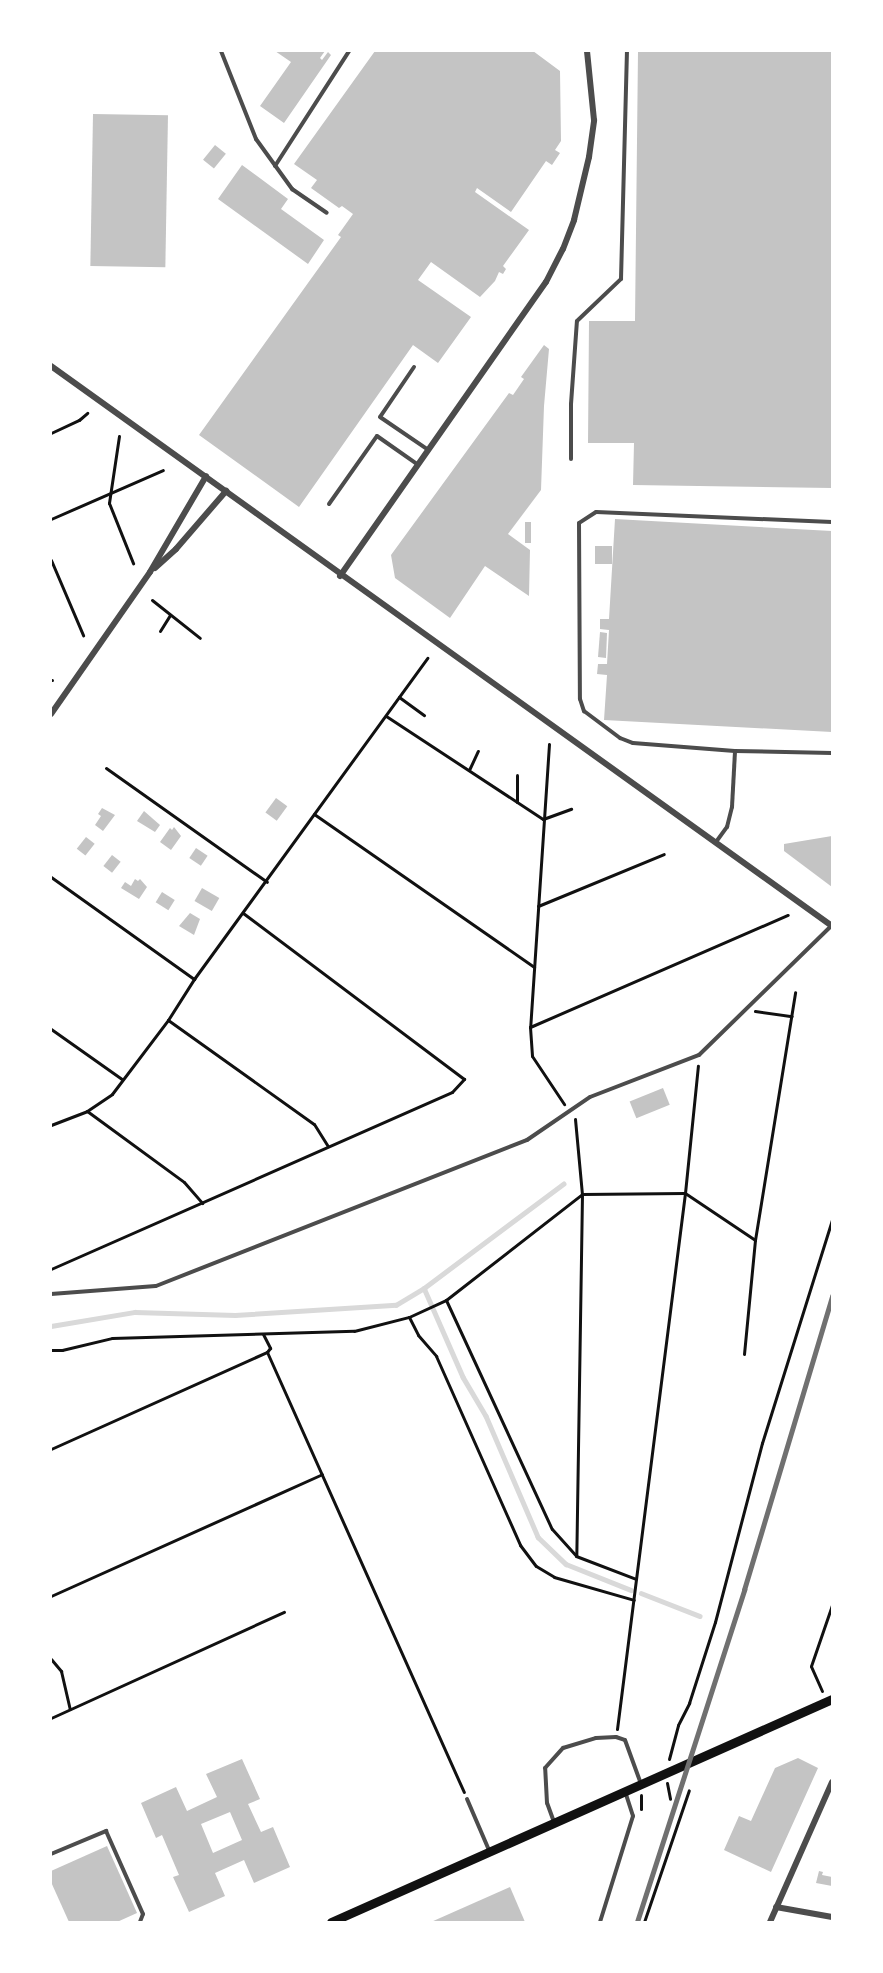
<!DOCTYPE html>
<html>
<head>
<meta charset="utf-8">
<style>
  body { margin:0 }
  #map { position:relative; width:883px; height:1973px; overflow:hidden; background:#fff; font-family:"Sofia Sans Condensed",sans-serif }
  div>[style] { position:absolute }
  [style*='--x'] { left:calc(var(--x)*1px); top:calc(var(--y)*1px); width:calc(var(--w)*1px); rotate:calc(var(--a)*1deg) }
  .stream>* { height:4.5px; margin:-2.25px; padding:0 2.25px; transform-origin:2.25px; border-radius:2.25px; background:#d9d9d9 }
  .building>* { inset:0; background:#c4c4c4; transform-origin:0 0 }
  .path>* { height:3px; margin:-1.5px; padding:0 1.5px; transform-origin:1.5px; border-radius:1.5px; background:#111 }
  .service>* { height:4px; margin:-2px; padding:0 2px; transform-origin:2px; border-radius:2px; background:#4c4c4c }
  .minor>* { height:6px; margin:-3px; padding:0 3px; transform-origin:3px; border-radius:3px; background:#4c4c4c }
  .secondary>* { height:9px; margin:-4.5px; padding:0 4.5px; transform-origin:4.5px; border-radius:4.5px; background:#111 }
  .rail>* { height:4.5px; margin:-2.25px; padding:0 2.25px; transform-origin:2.25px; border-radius:2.25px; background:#707070 }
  span { translate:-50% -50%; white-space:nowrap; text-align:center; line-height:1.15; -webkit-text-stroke:4.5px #fff; paint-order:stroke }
  .frame { position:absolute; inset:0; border:52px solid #fff; pointer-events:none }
</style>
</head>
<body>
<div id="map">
  <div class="stream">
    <div style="--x:424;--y:1288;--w:97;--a:66.3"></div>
    <div style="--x:463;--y:1377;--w:45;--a:59.5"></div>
    <div style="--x:486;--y:1416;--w:132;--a:66.7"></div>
    <div style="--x:538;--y:1537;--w:39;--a:44"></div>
    <div style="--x:566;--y:1564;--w:70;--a:21.8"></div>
    <div style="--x:51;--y:1326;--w:85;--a:-9.5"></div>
    <div style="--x:135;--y:1312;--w:100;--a:1.7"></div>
    <div style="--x:235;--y:1315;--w:161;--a:-3.6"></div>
    <div style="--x:396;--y:1305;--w:33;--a:-31"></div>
    <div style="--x:424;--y:1288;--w:174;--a:-36.8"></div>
    <div style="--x:641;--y:1593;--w:63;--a:21.3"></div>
  </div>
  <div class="building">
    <div style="clip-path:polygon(275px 51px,325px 51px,320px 58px,322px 60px,328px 52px,331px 55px,284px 123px,260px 106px,291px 62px)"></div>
    <div style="clip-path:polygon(375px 51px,533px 51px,560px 71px,561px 141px,555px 150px,560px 153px,552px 165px,546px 161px,511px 212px,477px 188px,475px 192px,529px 230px,503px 266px,506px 269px,503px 274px,499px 272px,495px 281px,480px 297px,431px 262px,418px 280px,471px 317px,438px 363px,413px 345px,299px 507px,199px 435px,341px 237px,338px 235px,353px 214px,342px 206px,339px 208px,311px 188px,317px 180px,294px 164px)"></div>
    <div style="clip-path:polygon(638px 51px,832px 51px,832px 488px,633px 485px,634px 443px,588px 443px,589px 321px,635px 321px)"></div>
    <div style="left:93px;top:114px;width:75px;height:152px;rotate:1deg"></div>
    <div style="left:215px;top:145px;width:14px;height:19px;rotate:39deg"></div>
    <div style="clip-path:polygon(242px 165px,288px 199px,281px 209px,324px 240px,308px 264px,218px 199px)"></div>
    <div style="clip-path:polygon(544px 345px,549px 349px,544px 406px,541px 490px,508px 534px,530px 550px,529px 596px,485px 566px,450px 618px,395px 578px,391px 555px,509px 393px,513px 395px,524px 379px,521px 377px)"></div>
    <div style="clip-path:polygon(615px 519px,832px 531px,832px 732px,604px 720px,607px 675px,597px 674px,598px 664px,607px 664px,609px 630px,600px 629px,600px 619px,609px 619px)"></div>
    <div style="left:525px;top:522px;width:6px;height:21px"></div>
    <div style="left:595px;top:546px;width:17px;height:18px"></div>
    <div style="clip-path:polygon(600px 632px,607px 633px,606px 658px,598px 657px)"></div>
    <div style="left:276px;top:798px;width:14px;height:18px;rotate:36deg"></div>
    <div style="clip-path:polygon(102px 808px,115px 815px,103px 831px,95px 825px,101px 816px,98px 814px)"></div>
    <div style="clip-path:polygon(144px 811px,160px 825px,155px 832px,137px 821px)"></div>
    <div style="clip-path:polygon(174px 827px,181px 836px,171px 850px,160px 842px,170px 828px,172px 830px)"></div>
    <div style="clip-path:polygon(832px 836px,832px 887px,784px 851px,784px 844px)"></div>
    <div style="left:86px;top:837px;width:11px;height:15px;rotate:38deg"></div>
    <div style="left:196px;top:848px;width:14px;height:12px;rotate:34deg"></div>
    <div style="left:112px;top:855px;width:11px;height:14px;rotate:38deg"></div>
    <div style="clip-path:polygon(135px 879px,138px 881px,140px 879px,147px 887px,139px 899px,121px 888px,125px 882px,131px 886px)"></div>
    <div style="left:202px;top:888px;width:20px;height:15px;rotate:30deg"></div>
    <div style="left:162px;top:892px;width:15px;height:12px;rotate:32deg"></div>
    <div style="clip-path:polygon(190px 913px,200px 919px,194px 935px,179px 926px)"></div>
    <div style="left:663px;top:1088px;width:18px;height:36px;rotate:68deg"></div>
    <div style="clip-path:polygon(798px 1758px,818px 1768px,771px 1872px,724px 1850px,739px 1816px,751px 1821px,775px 1768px)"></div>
    <div style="clip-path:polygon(evenodd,242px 1759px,260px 1799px,248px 1804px,261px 1832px,273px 1827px,290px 1867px,254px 1883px,244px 1860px,215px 1873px,225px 1896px,189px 1912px,173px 1877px,179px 1875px,162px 1835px,156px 1838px,141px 1803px,176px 1787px,187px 1811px,217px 1797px,206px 1774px,242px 1759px,230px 1812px,242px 1840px,213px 1853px,201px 1824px,230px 1812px)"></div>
    <div style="clip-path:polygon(107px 1846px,137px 1913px,117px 1922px,69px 1922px,51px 1882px,51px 1871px)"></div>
    <div style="clip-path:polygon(819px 1871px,823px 1872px,822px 1875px,832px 1877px,832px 1886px,816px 1883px)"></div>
    <div style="clip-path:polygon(510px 1887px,525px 1922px,431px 1922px)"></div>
  </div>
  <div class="path">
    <div style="--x:51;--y:433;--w:31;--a:-25"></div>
    <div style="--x:79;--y:420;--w:11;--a:-41"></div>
    <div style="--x:119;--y:436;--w:68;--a:98.5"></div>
    <div style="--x:109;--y:503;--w:65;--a:68.2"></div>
    <div style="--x:51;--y:519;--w:122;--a:-23.6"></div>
    <div style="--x:51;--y:560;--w:82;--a:66.9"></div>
    <div style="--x:152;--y:600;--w:61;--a:38.4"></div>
    <div style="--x:160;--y:631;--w:19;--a:-58"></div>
    <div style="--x:51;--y:680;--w:1;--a:0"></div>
    <div style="--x:399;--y:697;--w:31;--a:36"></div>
    <div style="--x:386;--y:716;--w:188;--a:33.3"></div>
    <div style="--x:543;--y:819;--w:30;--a:-20"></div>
    <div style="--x:549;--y:744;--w:284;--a:93.8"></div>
    <div style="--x:530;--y:1027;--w:29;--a:86"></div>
    <div style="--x:532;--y:1056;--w:58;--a:56.3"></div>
    <div style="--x:106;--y:768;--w:197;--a:35.3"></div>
    <div style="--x:469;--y:770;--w:21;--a:-65"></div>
    <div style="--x:517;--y:802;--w:27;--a:-90"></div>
    <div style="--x:314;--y:814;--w:268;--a:34.8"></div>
    <div style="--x:51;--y:877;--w:176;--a:35.5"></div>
    <div style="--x:538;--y:906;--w:136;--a:-22.4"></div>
    <div style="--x:755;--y:1011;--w:37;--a:8"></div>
    <div style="--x:168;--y:1020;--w:179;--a:35.5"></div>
    <div style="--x:314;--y:1124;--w:26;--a:58"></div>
    <div style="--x:530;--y:1027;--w:281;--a:-23.5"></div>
    <div style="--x:51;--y:1029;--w:87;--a:35.2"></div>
    <div style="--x:87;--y:1111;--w:120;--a:36.2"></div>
    <div style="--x:184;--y:1182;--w:28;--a:49"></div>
    <div style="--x:575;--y:1119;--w:75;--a:84.7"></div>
    <div style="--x:582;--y:1194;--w:362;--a:90.9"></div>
    <div style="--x:51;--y:1125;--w:39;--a:-21"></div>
    <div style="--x:87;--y:1111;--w:30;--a:-34"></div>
    <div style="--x:112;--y:1094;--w:93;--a:-52.9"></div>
    <div style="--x:168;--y:1020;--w:49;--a:-57.6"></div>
    <div style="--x:194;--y:979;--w:397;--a:-54"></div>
    <div style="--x:51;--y:1269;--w:438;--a:-23.8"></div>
    <div style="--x:452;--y:1092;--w:18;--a:-47"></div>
    <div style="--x:464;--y:1079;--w:276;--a:-143.1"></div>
    <div style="--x:446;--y:1300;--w:252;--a:65.2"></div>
    <div style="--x:552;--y:1529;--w:36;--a:48"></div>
    <div style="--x:576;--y:1556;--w:64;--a:21"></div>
    <div style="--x:409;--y:1317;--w:20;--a:63"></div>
    <div style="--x:418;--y:1335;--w:28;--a:49"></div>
    <div style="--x:436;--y:1356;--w:207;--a:66"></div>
    <div style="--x:520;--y:1545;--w:26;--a:53"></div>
    <div style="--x:536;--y:1566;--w:21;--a:31"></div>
    <div style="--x:554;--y:1577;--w:83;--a:16"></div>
    <div style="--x:263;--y:1334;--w:16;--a:63"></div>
    <div style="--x:270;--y:1348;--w:5;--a:127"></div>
    <div style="--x:267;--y:1352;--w:482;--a:65.9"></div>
    <div style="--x:51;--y:1350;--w:11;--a:0"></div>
    <div style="--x:62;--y:1350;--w:51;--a:-13.5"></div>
    <div style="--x:112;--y:1338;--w:242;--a:-1.7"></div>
    <div style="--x:354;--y:1331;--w:57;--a:-14.3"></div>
    <div style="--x:409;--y:1317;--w:41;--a:-24.7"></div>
    <div style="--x:446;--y:1300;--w:172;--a:-37.9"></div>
    <div style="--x:582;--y:1194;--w:103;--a:-0.6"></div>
    <div style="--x:685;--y:1193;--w:84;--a:33.9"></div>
    <div style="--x:744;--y:1354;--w:115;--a:-84.5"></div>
    <div style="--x:755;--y:1240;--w:251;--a:-80.8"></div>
    <div style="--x:51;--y:1449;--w:237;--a:-24.2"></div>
    <div style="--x:51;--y:1596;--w:297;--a:-24.2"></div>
    <div style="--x:51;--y:1659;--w:16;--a:50"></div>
    <div style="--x:61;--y:1671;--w:39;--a:77"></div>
    <div style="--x:822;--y:1691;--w:27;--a:-114"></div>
    <div style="--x:811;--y:1666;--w:65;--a:-71"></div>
    <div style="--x:51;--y:1718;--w:256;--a:-24.5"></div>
    <div style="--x:617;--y:1729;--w:540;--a:-82.77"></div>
    <div style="--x:685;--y:1193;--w:128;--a:-84.2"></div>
    <div style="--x:669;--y:1759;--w:35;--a:-75"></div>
    <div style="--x:678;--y:1725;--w:25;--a:-63"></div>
    <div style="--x:689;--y:1703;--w:85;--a:-72.2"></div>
    <div style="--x:715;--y:1622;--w:185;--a:-75.3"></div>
    <div style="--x:762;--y:1443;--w:234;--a:-72.6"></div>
    <div style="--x:667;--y:1783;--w:16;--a:79"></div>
    <div style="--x:641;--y:1809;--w:14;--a:-90"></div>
    <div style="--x:644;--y:1922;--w:139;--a:-71.2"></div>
  </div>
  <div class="service">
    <div style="--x:221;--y:51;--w:95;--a:68.3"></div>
    <div style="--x:256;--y:139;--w:62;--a:54.2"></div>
    <div style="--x:292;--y:189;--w:42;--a:34.4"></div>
    <div style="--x:275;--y:166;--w:137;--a:-57.2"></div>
    <div style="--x:414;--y:367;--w:60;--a:124.2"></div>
    <div style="--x:380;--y:417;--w:57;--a:34.2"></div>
    <div style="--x:571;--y:459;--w:55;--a:-90"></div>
    <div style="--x:571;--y:404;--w:83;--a:-85.9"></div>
    <div style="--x:577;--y:321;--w:61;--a:-43.7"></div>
    <div style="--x:621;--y:279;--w:228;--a:-88.5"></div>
    <div style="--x:329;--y:504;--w:83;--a:-54.8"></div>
    <div style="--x:377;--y:436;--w:49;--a:35"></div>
    <div style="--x:832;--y:522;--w:236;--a:-177.6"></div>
    <div style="--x:596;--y:512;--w:20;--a:147"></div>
    <div style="--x:579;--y:523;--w:176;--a:89.7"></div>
    <div style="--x:580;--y:699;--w:13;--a:72"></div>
    <div style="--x:584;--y:711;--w:45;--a:36.9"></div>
    <div style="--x:620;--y:738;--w:14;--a:21"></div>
    <div style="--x:633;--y:743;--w:102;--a:4.5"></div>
    <div style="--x:735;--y:751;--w:97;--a:1.2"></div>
    <div style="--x:716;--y:842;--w:19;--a:-54"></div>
    <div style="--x:727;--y:827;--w:21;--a:-76"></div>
    <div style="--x:732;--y:807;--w:56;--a:-86.9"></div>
    <div style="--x:51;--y:1294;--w:105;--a:-4.4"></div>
    <div style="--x:156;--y:1286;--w:399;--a:-21.5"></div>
    <div style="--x:527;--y:1140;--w:76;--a:-34.3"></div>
    <div style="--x:590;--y:1097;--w:117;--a:-21.1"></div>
    <div style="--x:699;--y:1055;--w:185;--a:-44.3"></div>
    <div style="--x:467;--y:1799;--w:56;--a:66.7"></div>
    <div style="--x:554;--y:1822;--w:20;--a:-110"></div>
    <div style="--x:547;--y:1803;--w:35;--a:-93"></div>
    <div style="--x:545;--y:1768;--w:27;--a:-48"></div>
    <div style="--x:563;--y:1748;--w:34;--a:-17"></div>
    <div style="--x:596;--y:1738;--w:20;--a:-3"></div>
    <div style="--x:616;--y:1737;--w:9;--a:18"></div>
    <div style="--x:625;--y:1740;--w:47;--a:70"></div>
    <div style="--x:51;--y:1854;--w:60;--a:-22.7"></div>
    <div style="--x:106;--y:1831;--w:91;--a:66"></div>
    <div style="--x:143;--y:1914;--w:9;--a:111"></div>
    <div style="--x:600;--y:1922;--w:111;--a:-72.7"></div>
    <div style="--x:633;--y:1816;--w:25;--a:-108"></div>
  </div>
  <div class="minor">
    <div style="--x:51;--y:366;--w:961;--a:35.64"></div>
    <div style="--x:155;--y:568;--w:28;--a:-42"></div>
    <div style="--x:176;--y:549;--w:77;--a:-49.2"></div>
    <div style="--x:340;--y:576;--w:359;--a:-55"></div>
    <div style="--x:546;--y:282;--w:37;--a:-63"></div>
    <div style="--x:563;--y:249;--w:31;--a:-69"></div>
    <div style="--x:574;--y:220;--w:65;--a:-76.6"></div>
    <div style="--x:589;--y:157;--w:37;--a:-82"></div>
    <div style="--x:594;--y:120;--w:69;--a:-95.8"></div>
    <div style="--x:51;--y:714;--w:173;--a:-55.1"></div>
    <div style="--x:150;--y:572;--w:111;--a:-59.7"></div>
    <div style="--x:776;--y:1907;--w:57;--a:10.1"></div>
    <div style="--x:770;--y:1922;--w:153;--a:-66.1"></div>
  </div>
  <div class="secondary">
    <div style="--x:331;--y:1922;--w:548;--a:-23.99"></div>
  </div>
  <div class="rail">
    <div style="--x:637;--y:1922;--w:349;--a:-72.1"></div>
    <div style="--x:744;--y:1590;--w:307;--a:-73.3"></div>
  </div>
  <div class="frame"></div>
</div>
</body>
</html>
